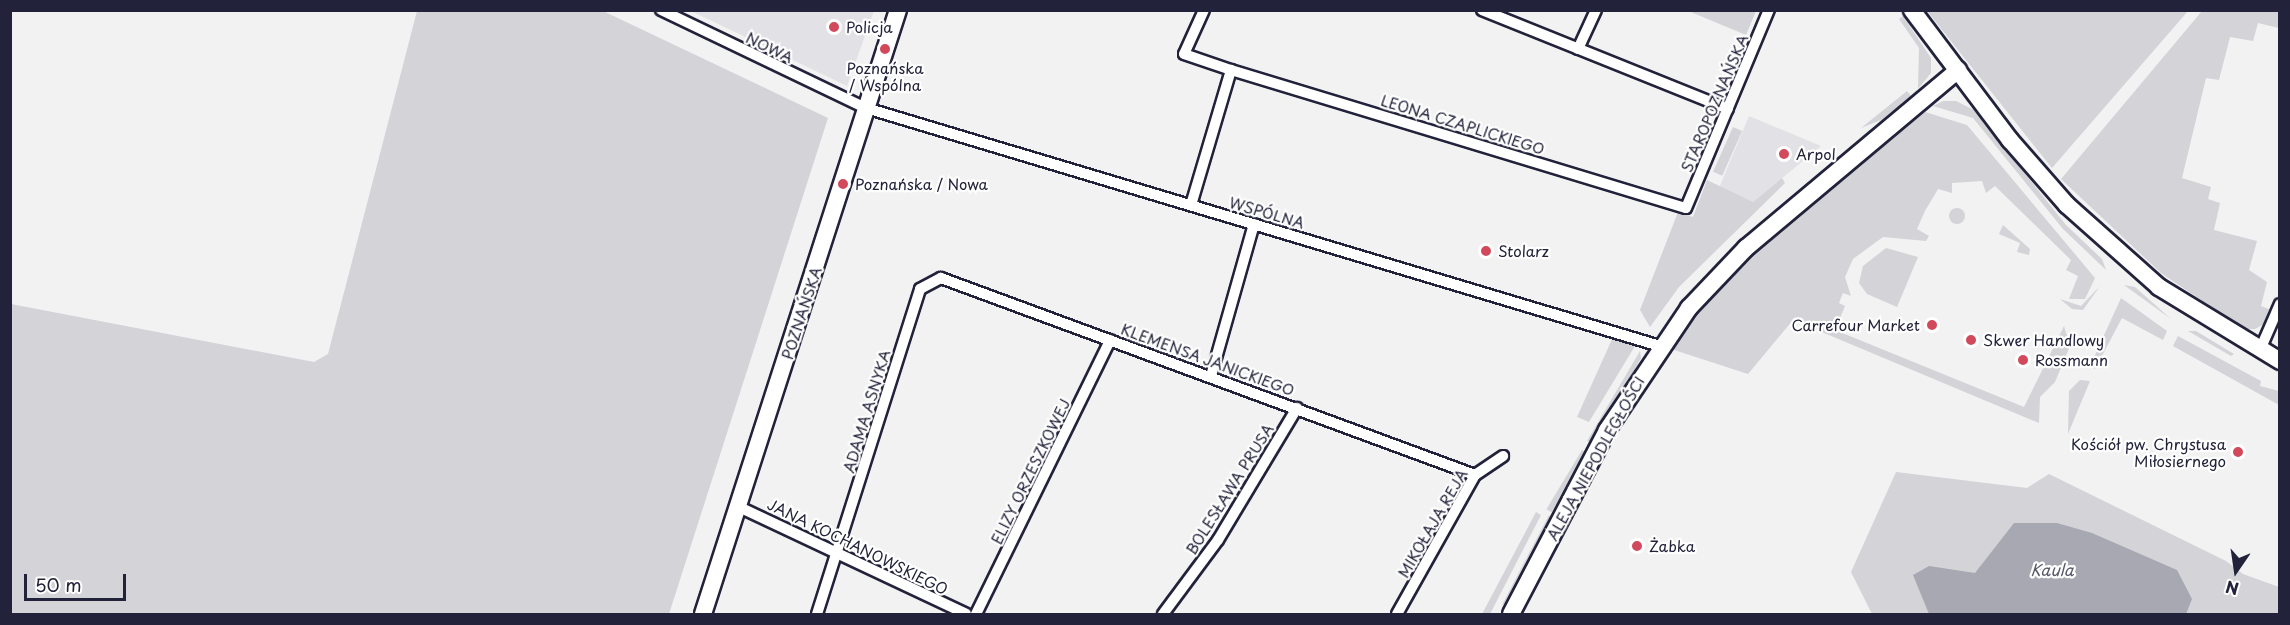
<!DOCTYPE html>
<html>
<head>
<meta charset="utf-8">
<style>
  body { margin:0 }
  #map { position:relative; width:2290px; height:625px; overflow:hidden; background:#f2f2f3; font-family:"Playpen Sans",sans-serif }
  div>[style] { position:absolute }
  [style*='--x'] { left:calc(var(--x)*1px); top:calc(var(--y)*1px); width:calc(var(--w)*1px); rotate:calc(var(--a)*1deg) }
  .built>* { inset:0; background:#e2e2e6 }
  .green>* { inset:0; background:#d3d3d8; transform-origin:0 0 }
  .round { border-radius:50% }
  .water>* { inset:0; background:#a8a8b2 }
  .roads { filter:drop-shadow(2px 0 #22223b) drop-shadow(-2px 0 #22223b) drop-shadow(0 2px #22223b) drop-shadow(0 -2px #22223b) }
  .street>* { height:10px; margin:-5px; padding:0 5px; transform-origin:5px; border-radius:5px; background:#fff }
  .secondary>* { height:16px; margin:-8px; padding:0 8px; transform-origin:8px; border-radius:8px; background:#fff }
  .dots>* { width:16px; height:16px; translate:-50% -50%; box-sizing:border-box; border:3px solid #fff; border-radius:50% }
  span { translate:-50% -50%; white-space:nowrap; text-align:center; line-height:1.15; -webkit-text-stroke:4.5px #fff; paint-order:stroke }
  .poi-label { font-size:15px; color:#22223b }
  .left { translate:0 -50%; text-align:left }
  .right { translate:-100% -50%; text-align:right }
  .street-label { font-size:15px; color:#22223b }
  .water-label { font-size:16px; color:#58586b; font-style:italic }
  .frame { position:absolute; inset:0; border:12px solid #22223b; pointer-events:none }
  .north { position:absolute; left:2206px; top:541px; width:60px; height:60px; -webkit-text-stroke:4px #fff; paint-order:stroke; rotate:193deg; font-size:16px; font-weight:700; line-height:24px; text-align:center; color:#22223b }
  .north::after { content:''; display:block; margin:auto; width:21px; height:27px; background:#22223b; clip-path:polygon(50% 0,100% 100%,50% 72%,0 100%) }
  .scale { position:absolute; left:24px; top:574px; width:102px; height:27px; box-sizing:border-box; border:3px solid #22223b; border-top:0; padding-left:8px; font-size:18px; line-height:21px; white-space:nowrap; color:#22223b; -webkit-text-stroke:4px #fff; paint-order:stroke }
</style>
</head>
<body>
<div id="map">
  <div class="built">
    <div style="clip-path:polygon(691px 11px,874px 11px,847px 86px)"></div>
    <div style="clip-path:polygon(1749px 116px,1821px 146px,1753px 202px,1719px 188px)"></div>
  </div>
  <div class="green">
    <div style="clip-path:polygon(1686px 10px,1756px 10px,1756px 11px,1746px 35px)"></div>
    <div style="clip-path:polygon(417px 11px,603px 11px,828px 118px,669px 614px,11px 614px,11px 304px,314px 362px,328px 354px)"></div>
    <div style="clip-path:polygon(1927px 11px,2188px 11px,2052px 168px)"></div>
    <div style="clip-path:polygon(2202px 11px,2279px 11px,2279px 28px,2258px 23px,2253px 41px,2230px 37px,2219px 80px,2206px 78px,2182px 178px,2211px 187px,2208px 199px,2220px 203px,2214px 230px,2257px 241px,2249px 270px,2267px 282px,2261px 306px,2271px 310px,2266px 323px,2255px 329px,2244px 329px,2161px 273px,2061px 179px)"></div>
    <div style="clip-path:polygon(1903px 16px,1931px 58px,1931px 73px,1918px 89px,1919px 48px,1899px 19px)"></div>
    <div style="clip-path:polygon(1907px 91px,1911px 96px,1881px 120px,1861px 128px)"></div>
    <div style="clip-path:polygon(1943px 101px,1956px 101px,1974px 110px,2066px 225px,2102px 259px,2106px 270px,2063px 229px,1973px 118px,1933px 106px)"></div>
    <div style="clip-path:polygon(1925px 112px,1967px 125px,2095px 278px,2085px 299px,2069px 299px,2078px 276px,2066px 270px,2071px 260px,1995px 186px,1986px 193px,1982px 181px,1952px 183px,1952px 193px,1938px 189px,1925px 211px,1917px 229px,1929px 236px,1926px 241px,1883px 237px,1853px 259px,1845px 277px,1851px 296px,1843px 293px,1839px 303px,1845px 306px,1835px 330px,2024px 407px,2064px 326px,2070px 346px,2055px 382px,2040px 397px,2039px 423px,1793px 320px,1748px 374px,1668px 348px,1711px 290px)"></div>
    <div style="left:1733px;top:127px;width:10px;height:49px;rotate:24deg"></div>
    <div style="clip-path:polygon(1782px 178px,1785px 183px,1679px 287px,1650px 327px,1640px 310px,1678px 212px,1693px 217px,1707px 180px,1753px 202px)"></div>
    <div class="round" style="left:1949px;top:208px;width:16px;height:16px"></div>
    <div style="clip-path:polygon(2003px 225px,2030px 249px,2029px 255px,2017px 252px,2020px 243px,1999px 234px)"></div>
    <div style="clip-path:polygon(1886px 248px,1918px 257px,1897px 307px,1867px 294px,1859px 283px,1863px 266px)"></div>
    <div style="clip-path:polygon(2124px 285px,2135px 287px,2171px 319px)"></div>
    <div style="clip-path:polygon(2100px 286px,2083px 310px,2072px 309px,2060px 299px,2081px 306px)"></div>
    <div style="clip-path:polygon(2121px 298px,2167px 331px,2163px 340px,2122px 318px,2095px 369px,2090px 366px)"></div>
    <div style="clip-path:polygon(2188px 331px,2196px 331px,2234px 354px,2231px 356px)"></div>
    <div style="clip-path:polygon(2178px 336px,2261px 381px,2260px 386px,2279px 391px,2279px 405px,2173px 346px)"></div>
    <div style="clip-path:polygon(1613px 337px,1635px 346px,1589px 422px,1577px 417px)"></div>
    <div style="clip-path:polygon(1640px 351px,1641px 358px,1593px 444px,1587px 441px)"></div>
    <div style="clip-path:polygon(2080px 380px,2090px 381px,2068px 434px,2069px 391px)"></div>
    <div style="left:1582px;top:450px;width:6px;height:69px;rotate:31deg"></div>
    <div style="clip-path:polygon(1896px 472px,2027px 488px,2049px 474px,2226px 561px,2243px 574px,2279px 587px,2279px 614px,1872px 614px,1851px 572px)"></div>
    <div style="clip-path:polygon(1536px 512px,1541px 515px,1490px 614px,1482px 614px)"></div>
    <div style="clip-path:polygon(1549px 515px,1552px 519px,1510px 602px,1502px 605px)"></div>
  </div>
  <div class="water">
    <div style="clip-path:polygon(2014px 523px,2057px 523px,2092px 533px,2177px 570px,2192px 599px,2186px 614px,1929px 614px,1913px 575px,1929px 566px,1975px 573px)"></div>
  </div>
  <div class="roads">
    <div class="street">
      <div style="--x:661;--y:10;--w:227;--a:25.6"></div>
      <div style="--x:866;--y:108;--w:829;--a:16.69"></div>
      <div style="--x:1204;--y:10;--w:48;--a:114.4"></div>
      <div style="--x:1184;--y:54;--w:50;--a:18.8"></div>
      <div style="--x:1482;--y:10;--w:265;--a:21.9"></div>
      <div style="--x:1578;--y:49;--w:43;--a:-65.2"></div>
      <div style="--x:1191;--y:205;--w:141;--a:-73.5"></div>
      <div style="--x:1231;--y:70;--w:475;--a:16.9"></div>
      <div style="--x:1686;--y:208;--w:215;--a:-67.3"></div>
      <div style="--x:2260;--y:350;--w:50;--a:-66.5"></div>
      <div style="--x:1211;--y:376;--w:158;--a:-74.2"></div>
      <div style="--x:737;--y:506;--w:253;--a:25.2"></div>
      <div style="--x:817;--y:614;--w:341;--a:-72.4"></div>
      <div style="--x:920;--y:289;--w:24;--a:-28"></div>
      <div style="--x:941;--y:278;--w:569;--a:20.25"></div>
      <div style="--x:976;--y:614;--w:305;--a:-63.9"></div>
      <div style="--x:1163;--y:614;--w:92;--a:-53.4"></div>
      <div style="--x:1218;--y:540;--w:154;--a:-59.1"></div>
      <div style="--x:1397;--y:614;--w:159;--a:-60.7"></div>
      <div style="--x:1475;--y:475;--w:34;--a:-34"></div>
    </div>
    <div class="secondary">
      <div style="--x:1912;--y:10;--w:163;--a:53"></div>
      <div style="--x:2010;--y:140;--w:86;--a:48.8"></div>
      <div style="--x:2067;--y:205;--w:123;--a:41.7"></div>
      <div style="--x:2159;--y:287;--w:142;--a:31.4"></div>
      <div style="--x:703;--y:614;--w:635;--a:-72.11"></div>
      <div style="--x:1511;--y:614;--w:208;--a:-62.4"></div>
      <div style="--x:1607;--y:430;--w:147;--a:-56.1"></div>
      <div style="--x:1689;--y:308;--w:83;--a:-46.5"></div>
      <div style="--x:1746;--y:248;--w:277;--a:-40"></div>
    </div>
  </div>
  <div class="dots">
    <div style="left:834px;top:27px;background:#d1495b"></div>
    <div style="left:885px;top:49px;background:#d1495b"></div>
    <div style="left:1784px;top:154px;background:#d1495b"></div>
    <div style="left:843px;top:184px;background:#d1495b"></div>
    <div style="left:1486px;top:251px;background:#d1495b"></div>
    <div style="left:1932px;top:325px;background:#d1495b"></div>
    <div style="left:1971px;top:340px;background:#d1495b"></div>
    <div style="left:2023px;top:360px;background:#d1495b"></div>
    <div style="left:2238px;top:452px;background:#d1495b"></div>
    <div style="left:1637px;top:546px;background:#d1495b"></div>
  </div>
  <div class="poi-label">
    <span class="left" style="left:846px;top:27px">Policja</span>
    <span style="left:885px;top:76px">Poznańska<br>/ Wspólna</span>
    <span class="left" style="left:1796px;top:154px">Arpol</span>
    <span class="left" style="left:855px;top:184px">Poznańska / Nowa</span>
    <span class="left" style="left:1498px;top:251px">Stolarz</span>
    <span class="right" style="left:1920px;top:325px">Carrefour Market</span>
    <span class="left" style="left:1983px;top:340px">Skwer Handlowy</span>
    <span class="left" style="left:2035px;top:360px">Rossmann</span>
    <span class="right" style="left:2226px;top:452px">Kościół pw. Chrystusa<br>Miłosiernego</span>
    <span class="left" style="left:1649px;top:546px">Żabka</span>
  </div>
  <div class="street-label">
    <span style="left:770px;top:47px;rotate:26deg">NOWA</span>
    <span style="left:1714px;top:103px;rotate:-67deg">STAROPOZNAŃSKA</span>
    <span style="left:1463px;top:124px;rotate:17deg">LEONA CZAPLICKIEGO</span>
    <span style="left:1267px;top:212px;rotate:16deg">WSPÓLNA</span>
    <span style="left:801px;top:313px;rotate:-72deg">POZNAŃSKA</span>
    <span style="left:1208px;top:359px;rotate:20deg">KLEMENSA JANICKIEGO</span>
    <span style="left:866px;top:411px;rotate:-73deg">ADAMA ASNYKA</span>
    <span style="left:1595px;top:458px;rotate:-61deg">ALEJA NIEPODLEGŁOŚCI</span>
    <span style="left:1030px;top:471px;rotate:-64deg">ELIZY ORZESZKOWEJ</span>
    <span style="left:1229px;top:489px;rotate:-58deg">BOLESŁAWA PRUSA</span>
    <span style="left:1432px;top:523px;rotate:-60deg">MIKOŁAJA REJA</span>
    <span style="left:858px;top:546px;rotate:26deg">JANA KOCHANOWSKIEGO</span>
  </div>
  <div class="water-label">
    <span style="left:2052px;top:569px">Kaula</span>
  </div>
  <div class="frame"></div>
  <div class="north">N</div>
  <div class="scale">50 m</div>
</div>
</body>
</html>
